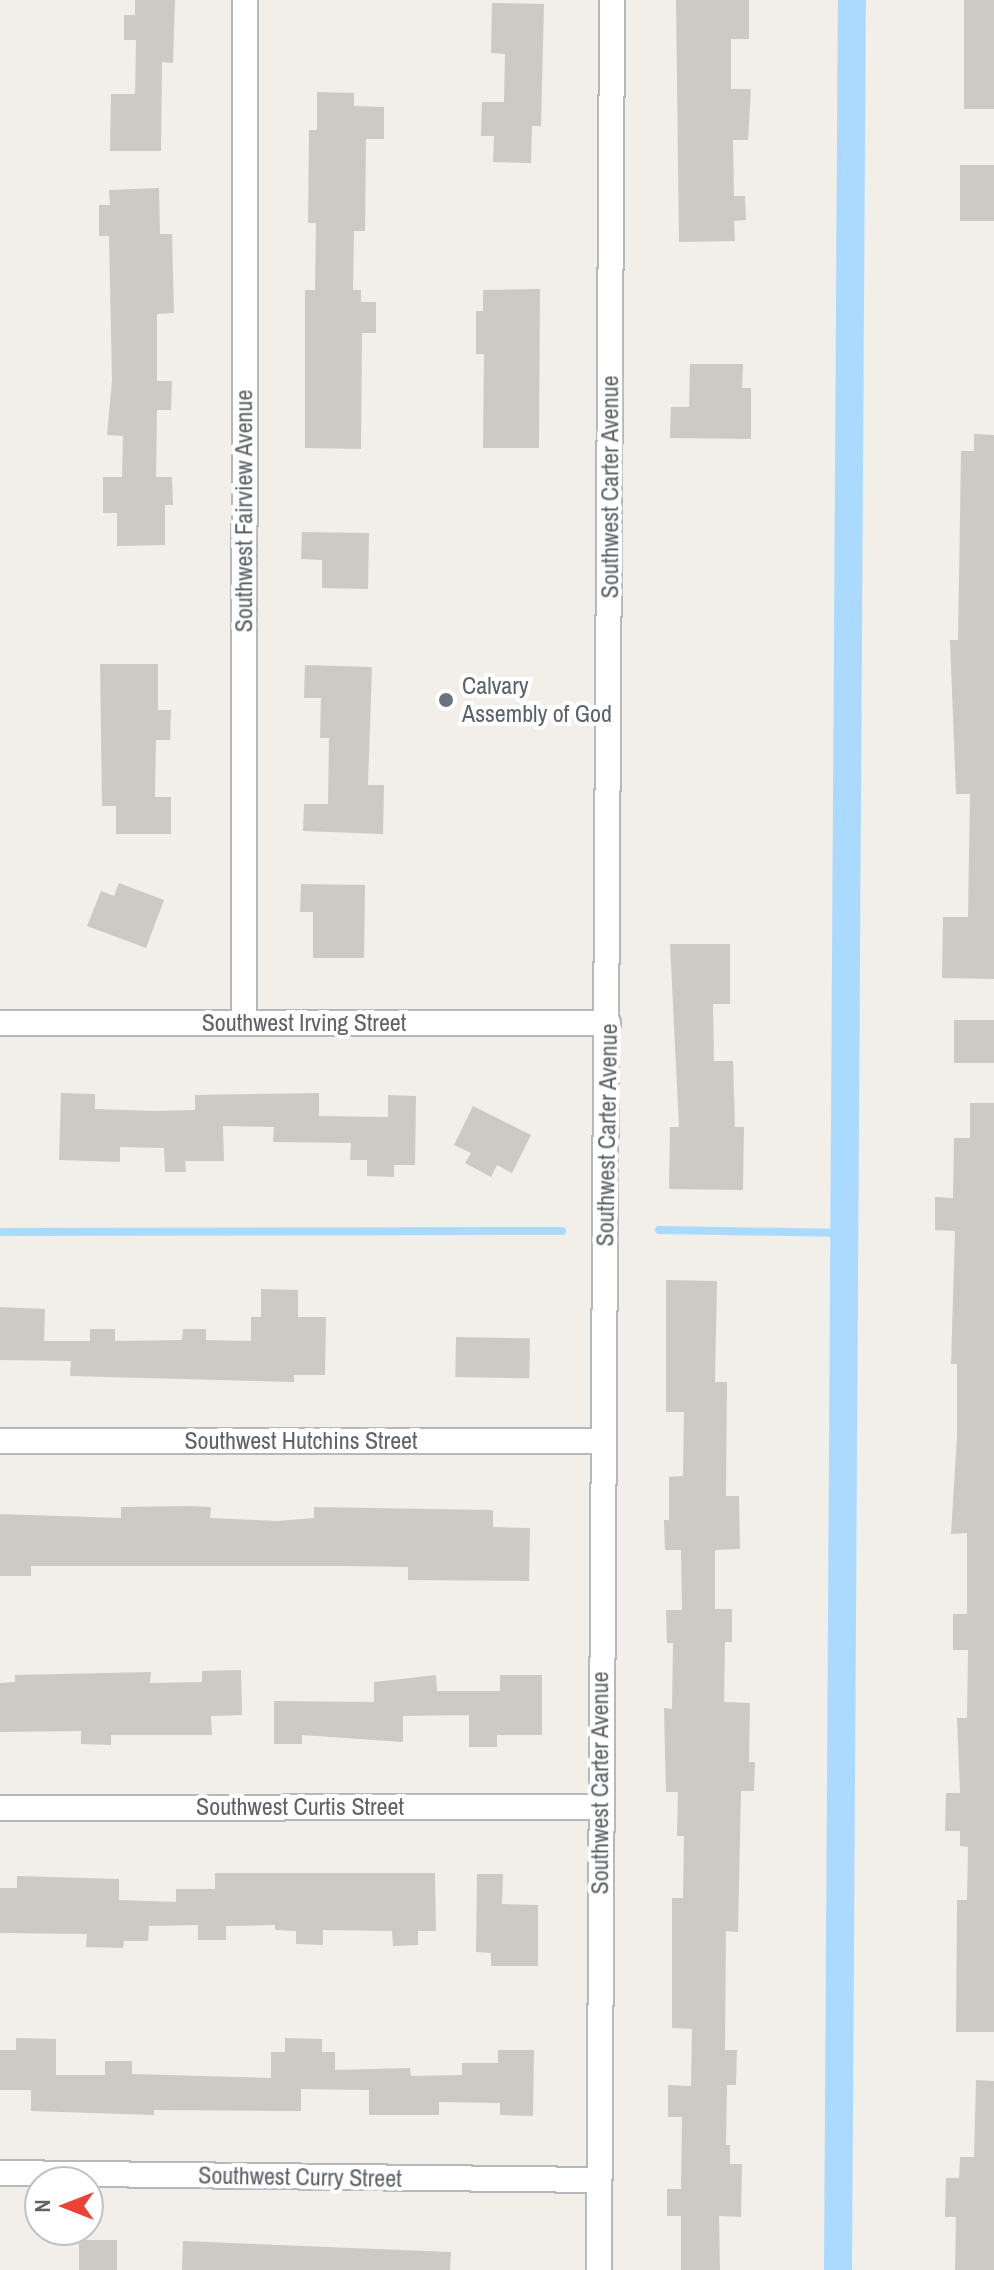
<!DOCTYPE html>
<html>
<head>
<meta charset="utf-8">
<style>
  body { margin:0 }
  #map { position:relative; width:994px; height:2270px; overflow:hidden; background:#f1efe8; font-family:"Archivo Narrow",sans-serif }
  div>[style] { position:absolute }
  [style*='--x'] { left:calc(var(--x)*1px); top:calc(var(--y)*1px); width:calc(var(--w)*1px); rotate:calc(var(--a)*1deg) }
  .stream>* { height:8px; margin:-4px; padding:0 4px; transform-origin:4px; border-radius:4px; background:#aadaff }
  .canal>* { height:28px; margin:-14px; padding:0 14px; transform-origin:14px; border-radius:14px; background:#aadaff }
  .building>* { inset:0; background:#cccac5; transform-origin:0 0 }
  .roads { filter:drop-shadow(2px 0 #b5b8bc) drop-shadow(-2px 0 #b5b8bc) drop-shadow(0 2px #b5b8bc) drop-shadow(0 -2px #b5b8bc) }
  .minor>* { height:24px; margin:-12px; padding:0 12px; transform-origin:12px; border-radius:12px; background:#fff }
  .dots>* { width:22px; height:22px; translate:-50% -50%; box-sizing:border-box; border:4px solid #fff; border-radius:50% }
  span { translate:-50% -50%; white-space:nowrap; text-align:center; line-height:1.15; -webkit-text-stroke:8px #fff; paint-order:stroke }
  .street-label { font-size:24px; color:#5f6368 }
  .worship-label { font-size:24px; color:#5b616d }
  .left { translate:0 -50%; text-align:left }
  .north { position:absolute; left:24px; top:2166px; width:80px; height:80px; box-sizing:border-box; background:#fff; border:2px solid #bfc1c3; border-radius:50%; rotate:270deg; font-size:22px; font-weight:700; line-height:32px; text-align:center; color:#5f6368 }
  .north::after { content:''; display:block; margin:auto; width:28px; height:36px; background:#ea4335; clip-path:polygon(50% 0,100% 100%,50% 72%,0 100%) }
</style>
</head>
<body>
<div id="map">
  <div class="stream">
    <div style="--x:659;--y:1230;--w:185;--a:0.9"></div>
    <div style="--x:0;--y:1232;--w:562;--a:-0.1"></div>
  </div>
  <div class="canal">
    <div style="--x:838;--y:2270;--w:2270;--a:-89.65"></div>
  </div>
  <div class="building">
    <div style="clip-path:polygon(135px 0,175px 0,173px 63px,162px 62px,161px 151px,110px 151px,111px 94px,135px 94px,136px 40px,124px 40px,124px 15px,135px 15px)"></div>
    <div style="clip-path:polygon(676px 0,749px 0,749px 39px,731px 39px,731px 89px,751px 89px,748px 140px,733px 140px,734px 196px,745px 196px,746px 220px,734px 221px,735px 241px,679px 242px)"></div>
    <div style="left:964px;top:0;width:30px;height:109px"></div>
    <div style="clip-path:polygon(492px 3px,544px 4px,541px 126px,532px 126px,531px 163px,493px 162px,494px 136px,481px 136px,482px 102px,504px 102px,505px 54px,491px 53px)"></div>
    <div style="clip-path:polygon(317px 92px,354px 93px,354px 106px,384px 107px,384px 139px,366px 139px,365px 231px,354px 231px,353px 290px,361px 290px,361px 302px,376px 302px,376px 333px,362px 333px,361px 449px,305px 448px,305px 290px,315px 290px,316px 223px,308px 223px,309px 130px,317px 130px)"></div>
    <div style="left:994px;top:165px;width:56px;height:34px;rotate:90deg"></div>
    <div style="clip-path:polygon(159px 188px,160px 234px,172px 234px,174px 313px,157px 314px,157px 381px,172px 381px,171px 410px,157px 410px,156px 477px,172px 477px,173px 505px,165px 505px,165px 545px,117px 546px,117px 513px,103px 513px,103px 477px,122px 477px,123px 436px,107px 435px,112px 380px,109px 236px,99px 236px,99px 205px,110px 205px,109px 190px)"></div>
    <div style="clip-path:polygon(540px 289px,539px 448px,483px 448px,484px 354px,476px 354px,476px 311px,483px 311px,483px 290px)"></div>
    <div style="clip-path:polygon(690px 364px,743px 364px,742px 388px,751px 388px,751px 439px,670px 438px,671px 407px,689px 407px)"></div>
    <div style="clip-path:polygon(974px 434px,994px 435px,994px 979px,942px 978px,943px 917px,968px 917px,970px 794px,956px 794px,950px 640px,958px 640px,961px 451px,974px 451px)"></div>
    <div style="clip-path:polygon(302px 532px,369px 533px,368px 589px,322px 588px,322px 560px,301px 559px)"></div>
    <div style="clip-path:polygon(100px 664px,158px 664px,158px 710px,171px 710px,170px 740px,156px 740px,155px 797px,171px 797px,171px 834px,116px 834px,116px 806px,102px 806px)"></div>
    <div style="clip-path:polygon(305px 665px,372px 667px,368px 785px,384px 785px,383px 834px,303px 831px,304px 804px,328px 804px,329px 738px,320px 738px,321px 698px,304px 698px)"></div>
    <div style="clip-path:polygon(119px 883px,164px 900px,146px 948px,87px 926px,101px 891px,114px 896px)"></div>
    <div style="clip-path:polygon(301px 884px,365px 885px,364px 958px,313px 958px,313px 912px,300px 912px)"></div>
    <div style="clip-path:polygon(670px 944px,730px 944px,730px 1004px,713px 1004px,714px 1061px,733px 1061px,735px 1127px,744px 1127px,743px 1190px,669px 1189px,670px 1127px,679px 1127px)"></div>
    <div style="left:954px;top:1020px;width:40px;height:43px"></div>
    <div style="clip-path:polygon(61px 1093px,95px 1094px,95px 1109px,156px 1111px,195px 1110px,195px 1095px,319px 1093px,319px 1116px,388px 1117px,388px 1095px,416px 1096px,415px 1165px,394px 1165px,394px 1177px,367px 1176px,367px 1160px,350px 1160px,351px 1143px,273px 1142px,274px 1127px,223px 1126px,224px 1161px,185px 1161px,186px 1172px,165px 1172px,164px 1148px,120px 1147px,120px 1162px,59px 1160px)"></div>
    <div style="clip-path:polygon(970px 1103px,994px 1103px,994px 2032px,956px 2032px,957px 1900px,967px 1900px,968px 1847px,960px 1846px,960px 1831px,945px 1831px,946px 1793px,960px 1793px,957px 1718px,967px 1718px,968px 1650px,953px 1650px,953px 1614px,967px 1614px,967px 1533px,951px 1534px,957px 1437px,957px 1364px,951px 1364px,955px 1231px,935px 1230px,935px 1197px,953px 1198px,954px 1138px,970px 1138px)"></div>
    <div style="clip-path:polygon(473px 1106px,531px 1135px,512px 1173px,497px 1165px,491px 1177px,465px 1163px,471px 1153px,454px 1145px)"></div>
    <div style="clip-path:polygon(666px 1280px,717px 1281px,715px 1382px,727px 1382px,726px 1496px,739px 1496px,740px 1549px,715px 1550px,715px 1609px,732px 1609px,732px 1642px,725px 1642px,724px 1702px,750px 1703px,749px 1762px,755px 1762px,754px 1791px,741px 1791px,738px 1932px,726px 1931px,725px 2050px,737px 2050px,736px 2085px,727px 2085px,726px 2145px,730px 2145px,730px 2164px,742px 2164px,741px 2217px,719px 2216px,720px 2270px,681px 2270px,681px 2216px,667px 2216px,667px 2189px,681px 2189px,682px 2117px,668px 2117px,668px 2085px,691px 2086px,692px 2029px,672px 2028px,672px 1898px,683px 1898px,684px 1836px,677px 1836px,678px 1792px,666px 1792px,664px 1708px,672px 1709px,673px 1643px,667px 1643px,666px 1610px,682px 1610px,681px 1550px,665px 1550px,664px 1520px,669px 1520px,669px 1477px,683px 1476px,684px 1412px,666px 1412px)"></div>
    <div style="clip-path:polygon(261px 1289px,298px 1290px,298px 1317px,326px 1317px,325px 1375px,294px 1375px,294px 1382px,70px 1376px,71px 1361px,0 1360px,0 1307px,45px 1309px,44px 1341px,90px 1341px,90px 1329px,115px 1329px,115px 1341px,182px 1340px,183px 1329px,206px 1329px,206px 1340px,251px 1341px,251px 1317px,261px 1317px)"></div>
    <div style="left:456px;top:1337px;width:74px;height:40px;rotate:1deg"></div>
    <div style="clip-path:polygon(188px 1506px,211px 1507px,210px 1518px,277px 1521px,314px 1518px,314px 1507px,493px 1510px,493px 1527px,530px 1528px,529px 1581px,408px 1580px,408px 1567px,343px 1566px,31px 1566px,31px 1576px,0 1576px,0 1514px,121px 1518px,121px 1507px)"></div>
    <div style="clip-path:polygon(241px 1670px,242px 1715px,211px 1716px,212px 1735px,111px 1735px,111px 1745px,81px 1744px,81px 1731px,0 1732px,0 1683px,15px 1682px,15px 1675px,151px 1672px,150px 1683px,202px 1682px,202px 1671px)"></div>
    <div style="clip-path:polygon(436px 1675px,437px 1691px,500px 1691px,500px 1675px,542px 1675px,542px 1735px,497px 1735px,497px 1747px,469px 1747px,469px 1715px,403px 1716px,403px 1742px,302px 1735px,302px 1744px,274px 1744px,274px 1701px,374px 1702px,374px 1682px)"></div>
    <div style="clip-path:polygon(215px 1873px,435px 1873px,436px 1931px,418px 1931px,418px 1945px,393px 1946px,392px 1931px,323px 1930px,323px 1945px,296px 1944px,296px 1931px,275px 1930px,275px 1925px,226px 1926px,226px 1940px,198px 1940px,198px 1925px,149px 1926px,148px 1941px,124px 1941px,123px 1948px,86px 1947px,87px 1934px,0 1933px,0 1888px,17px 1888px,17px 1876px,119px 1879px,119px 1900px,176px 1902px,176px 1889px,215px 1889px)"></div>
    <div style="clip-path:polygon(477px 1874px,503px 1874px,502px 1904px,538px 1905px,538px 1966px,491px 1966px,491px 1953px,476px 1952px)"></div>
    <div style="clip-path:polygon(16px 2038px,56px 2039px,56px 2075px,105px 2075px,105px 2061px,132px 2061px,132px 2074px,271px 2078px,271px 2052px,285px 2052px,285px 2038px,322px 2039px,322px 2052px,335px 2052px,335px 2070px,410px 2068px,411px 2076px,462px 2075px,462px 2063px,498px 2063px,498px 2050px,534px 2050px,533px 2116px,500px 2115px,500px 2103px,439px 2102px,439px 2115px,369px 2115px,369px 2090px,301px 2089px,301px 2111px,154px 2110px,154px 2115px,31px 2111px,31px 2090px,0 2090px,0 2050px,16px 2050px)"></div>
    <div style="clip-path:polygon(976px 2080px,994px 2081px,994px 2270px,955px 2270px,956px 2217px,945px 2217px,946px 2178px,959px 2178px,960px 2157px,974px 2157px)"></div>
    <div style="left:79px;top:2240px;width:38px;height:30px"></div>
    <div style="clip-path:polygon(183px 2241px,451px 2252px,450px 2270px,182px 2270px)"></div>
  </div>
  <div class="roads">
    <div class="minor">
      <div style="--x:0;--y:1023;--w:608;--a:0"></div>
      <div style="--x:244;--y:1023;--w:1023;--a:-89.94"></div>
      <div style="--x:0;--y:1441;--w:603;--a:0"></div>
      <div style="--x:0;--y:1808;--w:599;--a:-0.1"></div>
      <div style="--x:0;--y:2173;--w:599;--a:0.67"></div>
      <div style="--x:599;--y:2270;--w:2270;--a:-89.67"></div>
    </div>
  </div>
  <div class="dots">
    <div style="left:446px;top:700px;background:#6b7280"></div>
  </div>
  <div class="street-label">
    <span style="left:610px;top:487px;rotate:-90deg">Southwest Carter Avenue</span>
    <span style="left:244px;top:511px;rotate:-90deg">Southwest Fairview Avenue</span>
    <span style="left:304px;top:1023px">Southwest Irving Street</span>
    <span style="left:607px;top:1135px;rotate:-89deg">Southwest Carter Avenue</span>
    <span style="left:301px;top:1441px">Southwest Hutchins Street</span>
    <span style="left:600px;top:1783px;rotate:-90deg">Southwest Carter Avenue</span>
    <span style="left:300px;top:1807px">Southwest Curtis Street</span>
    <span style="left:300px;top:2177px;rotate:1deg">Southwest Curry Street</span>
  </div>
  <div class="worship-label">
    <span class="left" style="left:462px;top:700px">Calvary<br>Assembly of God</span>
  </div>
  <div class="north">N</div>
</div>
</body>
</html>
